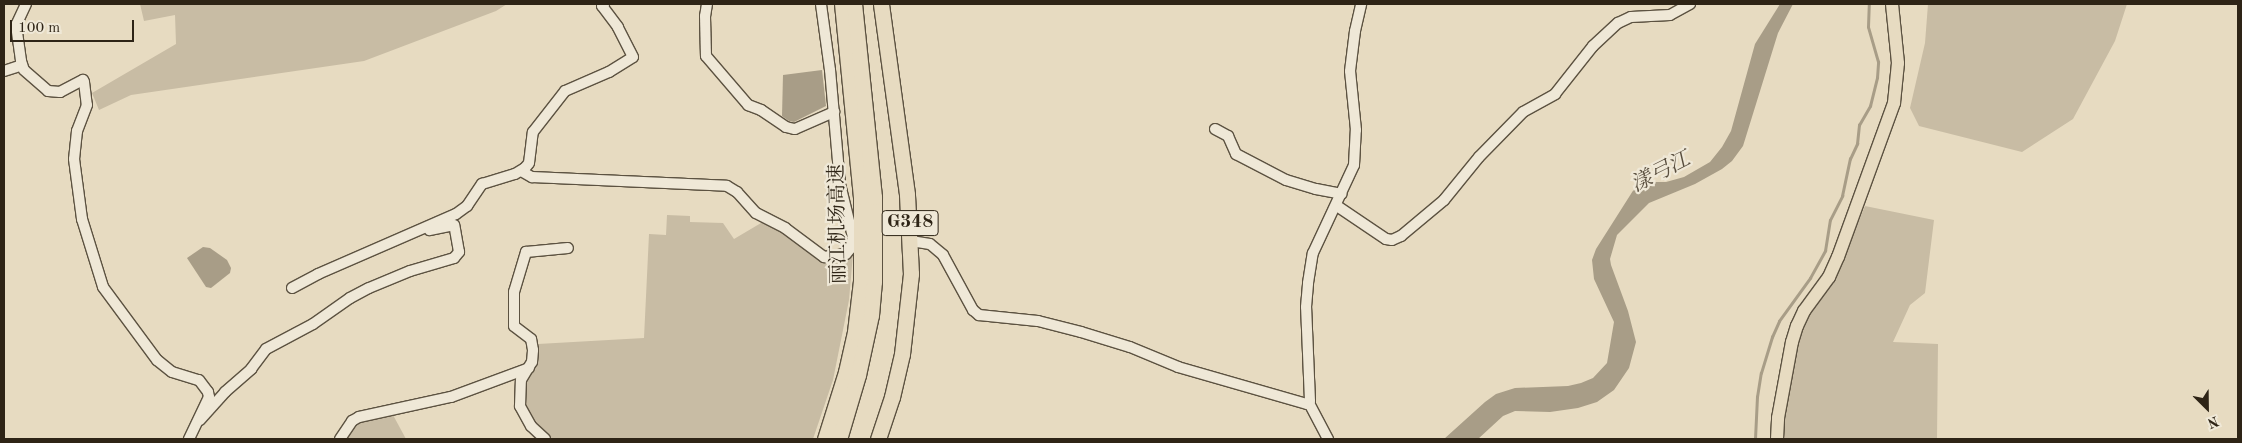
<!DOCTYPE html>
<html>
<head>
<meta charset="utf-8">
<style>
  body { margin:0 }
  #map { position:relative; width:2242px; height:443px; overflow:hidden; background:#e7dbc1; font-family:"Old Standard TT","Noto Serif SC",serif }
  div>[style] { position:absolute }
  [style*='--x'] { left:calc(var(--x)*1px); top:calc(var(--y)*1px); width:calc(var(--w)*1px); rotate:calc(var(--a)*1deg) }
  .green>* { inset:0; background:#c8bca4 }
  .water>* { inset:0; background:#a89d87 }
  .stream>* { height:2.5px; margin:-1.25px; padding:0 1.25px; transform-origin:1.25px; border-radius:1.25px; background:#a89d87 }
  .roads { filter:drop-shadow(1px 0 #5c5241) drop-shadow(-1px 0 #5c5241) drop-shadow(0 1px #5c5241) drop-shadow(0 -1px #5c5241) }
  .minor>* { height:10px; margin:-5px; padding:0 5px; transform-origin:5px; border-radius:5px; background:#efe8d7 }
  .major>* { height:12px; margin:-6px; padding:0 6px; transform-origin:6px; border-radius:6px; background:#e7dbc1 }
  .highway>* { height:15px; margin:-7.5px; padding:0 7.5px; transform-origin:7.5px; border-radius:7.5px; background:#e7dbc1 }
  span { translate:-50% -50%; white-space:nowrap; text-align:center; line-height:1.15; -webkit-text-stroke:4.5px #efe8d7; paint-order:stroke }
  .shield-label span { padding:1px 4px; background:#efe8d7; border:1px solid; border-radius:4px; -webkit-text-stroke-width:0 }
  .shield-label { font-size:19px; color:#2e2416; font-weight:700 }
  .street-label { font-size:20px; color:#2e2416 }
  .water-label { font-size:21px; color:#594e3e; font-style:italic }
  .frame { position:absolute; inset:0; border:5px solid #2e2416; pointer-events:none }
  .north { position:absolute; left:2182px; top:383px; width:50px; height:50px; -webkit-text-stroke:4px #efe8d7; paint-order:stroke; rotate:157deg; font-size:14px; font-weight:700; line-height:20px; text-align:center; color:#2e2416 }
  .north::after { content:''; display:block; margin:auto; width:18px; height:22px; background:#2e2416; clip-path:polygon(50% 0,100% 100%,50% 72%,0 100%) }
  .scale { position:absolute; left:10px; top:20px; width:124px; height:22px; box-sizing:border-box; border:2px solid #2e2416; border-top:0; padding-left:6px; font-size:15px; line-height:18px; white-space:nowrap; color:#2e2416; -webkit-text-stroke:4px #efe8d7; paint-order:stroke }
</style>
</head>
<body>
<div id="map">
  <div class="green">
    <div style="clip-path:polygon(140px 4px,507px 4px,496px 11px,364px 61px,131px 95px,99px 110px,92px 93px,176px 44px,175px 15px,144px 21px)"></div>
    <div style="clip-path:polygon(1928px 4px,2127px 4px,2115px 41px,2073px 119px,2022px 152px,1919px 126px,1910px 108px,1925px 43px)"></div>
    <div style="clip-path:polygon(1865px 206px,1934px 220px,1925px 293px,1910px 305px,1893px 342px,1938px 344px,1937px 439px,1783px 439px,1783px 427px,1798px 343px,1803px 328px,1809px 314px,1834px 280px)"></div>
    <div style="clip-path:polygon(667px 215px,690px 216px,690px 222px,723px 223px,734px 239px,766px 220px,820px 258px,830px 262px,853px 254px,849px 300px,833px 380px,813px 439px,551px 439px,544px 435px,526px 414px,523px 405px,527px 373px,537px 362px,538px 344px,644px 338px,649px 234px,666px 235px)"></div>
    <div style="clip-path:polygon(393px 415px,406px 439px,345px 439px,355px 424px)"></div>
  </div>
  <div class="water">
    <div style="clip-path:polygon(1780px 4px,1793px 4px,1778px 33px,1743px 146px,1732px 161px,1722px 169px,1695px 184px,1649px 203px,1617px 235px,1610px 259px,1611px 265px,1628px 311px,1636px 342px,1629px 368px,1614px 390px,1597px 402px,1578px 408px,1550px 412px,1515px 411px,1503px 416px,1478px 439px,1444px 439px,1485px 402px,1496px 394px,1515px 388px,1568px 386px,1581px 383px,1593px 378px,1607px 363px,1614px 322px,1594px 279px,1592px 260px,1596px 249px,1636px 186px,1648px 182px,1666px 182px,1684px 177px,1710px 162px,1722px 147px,1731px 131px,1755px 44px)"></div>
    <div style="clip-path:polygon(822px 70px,826px 106px,794px 122px,789px 121px,782px 116px,783px 75px)"></div>
    <div style="clip-path:polygon(203px 247px,210px 248px,227px 260px,231px 268px,230px 273px,211px 288px,206px 287px,187px 258px)"></div>
  </div>
  <div class="stream">
    <div style="--x:1755;--y:439;--w:42;--a:-87.3"></div>
    <div style="--x:1757;--y:397;--w:24;--a:-81"></div>
    <div style="--x:1761;--y:373;--w:38;--a:-73"></div>
    <div style="--x:1772;--y:337;--w:17;--a:-66"></div>
    <div style="--x:1779;--y:321;--w:53;--a:-54.2"></div>
    <div style="--x:1810;--y:278;--w:31;--a:-61"></div>
    <div style="--x:1825;--y:251;--w:31;--a:-81"></div>
    <div style="--x:1830;--y:220;--w:27;--a:-63"></div>
    <div style="--x:1842;--y:196;--w:38;--a:-78"></div>
    <div style="--x:1850;--y:159;--w:17;--a:-65"></div>
    <div style="--x:1857;--y:144;--w:19;--a:-84"></div>
    <div style="--x:1859;--y:125;--w:22;--a:-60"></div>
    <div style="--x:1870;--y:106;--w:29;--a:-76"></div>
    <div style="--x:1877;--y:78;--w:16;--a:-86"></div>
    <div style="--x:1878;--y:62;--w:36;--a:-106"></div>
    <div style="--x:1868;--y:27;--w:23;--a:-88"></div>
  </div>
  <div class="roads">
    <div class="minor">
      <div style="--x:26;--y:4;--w:23;--a:115"></div>
      <div style="--x:16;--y:25;--w:36;--a:82"></div>
      <div style="--x:21;--y:61;--w:9;--a:72"></div>
      <div style="--x:24;--y:70;--w:32;--a:41"></div>
      <div style="--x:48;--y:91;--w:12;--a:5"></div>
      <div style="--x:60;--y:92;--w:26;--a:-28"></div>
      <div style="--x:83;--y:80;--w:2;--a:63"></div>
      <div style="--x:84;--y:82;--w:23;--a:83"></div>
      <div style="--x:87;--y:105;--w:28;--a:111"></div>
      <div style="--x:77;--y:131;--w:28;--a:96"></div>
      <div style="--x:74;--y:159;--w:61;--a:82.4"></div>
      <div style="--x:82;--y:219;--w:71;--a:72.8"></div>
      <div style="--x:103;--y:287;--w:91;--a:53.5"></div>
      <div style="--x:157;--y:360;--w:19;--a:39"></div>
      <div style="--x:172;--y:372;--w:28;--a:17"></div>
      <div style="--x:199;--y:380;--w:15;--a:53"></div>
      <div style="--x:208;--y:392;--w:5;--a:79"></div>
      <div style="--x:209;--y:397;--w:47;--a:115.5"></div>
      <div style="--x:707;--y:4;--w:12;--a:99"></div>
      <div style="--x:705;--y:16;--w:40;--a:88.6"></div>
      <div style="--x:706;--y:56;--w:65;--a:49.4"></div>
      <div style="--x:748;--y:105;--w:14;--a:21"></div>
      <div style="--x:761;--y:110;--w:30;--a:34"></div>
      <div style="--x:786;--y:127;--w:9;--a:13"></div>
      <div style="--x:795;--y:129;--w:43;--a:-23.6"></div>
      <div style="--x:4;--y:71;--w:19;--a:-18"></div>
      <div style="--x:1215;--y:129;--w:15;--a:28"></div>
      <div style="--x:1228;--y:136;--w:20;--a:66"></div>
      <div style="--x:1236;--y:154;--w:56;--a:27.5"></div>
      <div style="--x:1286;--y:180;--w:31;--a:17"></div>
      <div style="--x:1316;--y:189;--w:26;--a:11"></div>
      <div style="--x:521;--y:171;--w:13;--a:29"></div>
      <div style="--x:532;--y:177;--w:195;--a:2.6"></div>
      <div style="--x:727;--y:186;--w:12;--a:31"></div>
      <div style="--x:737;--y:192;--w:28;--a:48"></div>
      <div style="--x:756;--y:213;--w:33;--a:27"></div>
      <div style="--x:785;--y:228;--w:49;--a:36.6"></div>
      <div style="--x:824;--y:257;--w:22;--a:-8"></div>
      <div style="--x:846;--y:254;--w:6;--a:-51"></div>
      <div style="--x:850;--y:249;--w:12;--a:-76"></div>
      <div style="--x:853;--y:237;--w:55;--a:-103.8"></div>
      <div style="--x:840;--y:184;--w:114;--a:-95"></div>
      <div style="--x:830;--y:70;--w:67;--a:-97.8"></div>
      <div style="--x:1337;--y:206;--w:59;--a:34"></div>
      <div style="--x:1386;--y:239;--w:6;--a:9"></div>
      <div style="--x:1392;--y:240;--w:10;--a:-24"></div>
      <div style="--x:1401;--y:236;--w:56;--a:-39.9"></div>
      <div style="--x:1444;--y:200;--w:55;--a:-50.9"></div>
      <div style="--x:1479;--y:157;--w:63;--a:-45.6"></div>
      <div style="--x:1523;--y:112;--w:37;--a:-29"></div>
      <div style="--x:1555;--y:94;--w:61;--a:-51.6"></div>
      <div style="--x:1593;--y:46;--w:34;--a:-43"></div>
      <div style="--x:1618;--y:23;--w:14;--a:-25"></div>
      <div style="--x:1631;--y:17;--w:39;--a:-3"></div>
      <div style="--x:1670;--y:15;--w:23;--a:-29"></div>
      <div style="--x:911;--y:241;--w:19;--a:9"></div>
      <div style="--x:930;--y:244;--w:17;--a:40"></div>
      <div style="--x:943;--y:255;--w:63;--a:61.4"></div>
      <div style="--x:973;--y:310;--w:8;--a:40"></div>
      <div style="--x:979;--y:315;--w:59;--a:5.8"></div>
      <div style="--x:1038;--y:321;--w:44;--a:14.3"></div>
      <div style="--x:1081;--y:332;--w:51;--a:17"></div>
      <div style="--x:1130;--y:347;--w:52;--a:22.6"></div>
      <div style="--x:1178;--y:367;--w:134;--a:16"></div>
      <div style="--x:1307;--y:404;--w:4;--a:-45"></div>
      <div style="--x:1310;--y:401;--w:94;--a:-92.4"></div>
      <div style="--x:1306;--y:307;--w:24;--a:-85"></div>
      <div style="--x:1308;--y:283;--w:30;--a:-81"></div>
      <div style="--x:1313;--y:253;--w:97;--a:-65"></div>
      <div style="--x:1354;--y:165;--w:35;--a:-87"></div>
      <div style="--x:1356;--y:130;--w:59;--a:-95.8"></div>
      <div style="--x:1350;--y:71;--w:40;--a:-82.9"></div>
      <div style="--x:1355;--y:31;--w:28;--a:-77"></div>
      <div style="--x:292;--y:288;--w:30;--a:-28"></div>
      <div style="--x:318;--y:274;--w:150;--a:-23.5"></div>
      <div style="--x:456;--y:214;--w:14;--a:-36"></div>
      <div style="--x:467;--y:206;--w:27;--a:-56"></div>
      <div style="--x:482;--y:184;--w:34;--a:-17"></div>
      <div style="--x:515;--y:174;--w:12;--a:-31"></div>
      <div style="--x:525;--y:168;--w:6;--a:-51"></div>
      <div style="--x:529;--y:163;--w:31;--a:-83"></div>
      <div style="--x:533;--y:132;--w:52;--a:-52"></div>
      <div style="--x:565;--y:91;--w:48;--a:-23.4"></div>
      <div style="--x:609;--y:72;--w:28;--a:-32"></div>
      <div style="--x:633;--y:57;--w:34;--a:-117"></div>
      <div style="--x:618;--y:27;--w:26;--a:-127"></div>
      <div style="--x:602;--y:6;--w:3;--a:-45"></div>
      <div style="--x:1309;--y:403;--w:41;--a:62.2"></div>
      <div style="--x:200;--y:420;--w:38;--a:-48"></div>
      <div style="--x:225;--y:392;--w:35;--a:-41"></div>
      <div style="--x:251;--y:369;--w:25;--a:-53"></div>
      <div style="--x:266;--y:349;--w:53;--a:-28"></div>
      <div style="--x:313;--y:324;--w:45;--a:-35.1"></div>
      <div style="--x:350;--y:298;--w:21;--a:-28"></div>
      <div style="--x:369;--y:288;--w:44;--a:-22.5"></div>
      <div style="--x:410;--y:271;--w:46;--a:-16.5"></div>
      <div style="--x:454;--y:258;--w:8;--a:-50"></div>
      <div style="--x:459;--y:252;--w:27;--a:-100"></div>
      <div style="--x:454;--y:225;--w:25;--a:168"></div>
      <div style="--x:340;--y:439;--w:22;--a:-56"></div>
      <div style="--x:352;--y:421;--w:8;--a:-30"></div>
      <div style="--x:359;--y:417;--w:94;--a:-12.3"></div>
      <div style="--x:451;--y:397;--w:83;--a:-20.4"></div>
      <div style="--x:545;--y:439;--w:19;--a:-137"></div>
      <div style="--x:531;--y:426;--w:23;--a:-119"></div>
      <div style="--x:520;--y:406;--w:26;--a:-88"></div>
      <div style="--x:521;--y:380;--w:21;--a:-59"></div>
      <div style="--x:532;--y:362;--w:12;--a:-85"></div>
      <div style="--x:533;--y:350;--w:11;--a:-100"></div>
      <div style="--x:531;--y:339;--w:21;--a:-143"></div>
      <div style="--x:514;--y:326;--w:34;--a:-90"></div>
      <div style="--x:514;--y:292;--w:42;--a:-73.3"></div>
      <div style="--x:526;--y:252;--w:42;--a:-5.4"></div>
    </div>
    <div class="major">
      <div style="--x:1777;--y:439;--w:21;--a:-87"></div>
      <div style="--x:1778;--y:418;--w:77;--a:-79.6"></div>
      <div style="--x:1792;--y:342;--w:17;--a:-73"></div>
      <div style="--x:1797;--y:326;--w:17;--a:-65"></div>
      <div style="--x:1804;--y:311;--w:42;--a:-53.7"></div>
      <div style="--x:1829;--y:277;--w:22;--a:-66"></div>
      <div style="--x:1838;--y:257;--w:164;--a:-70"></div>
      <div style="--x:1894;--y:103;--w:40;--a:-84.3"></div>
      <div style="--x:1898;--y:63;--w:59;--a:-95.8"></div>
    </div>
    <div class="highway">
      <div style="--x:825;--y:439;--w:70;--a:-72.6"></div>
      <div style="--x:846;--y:372;--w:41;--a:-77.3"></div>
      <div style="--x:855;--y:332;--w:51;--a:-83.3"></div>
      <div style="--x:861;--y:281;--w:84;--a:-90"></div>
      <div style="--x:861;--y:197;--w:194;--a:-95.6"></div>
      <div style="--x:839;--y:439;--w:67;--a:-73.5"></div>
      <div style="--x:858;--y:375;--w:61;--a:-77.8"></div>
      <div style="--x:871;--y:315;--w:33;--a:-85"></div>
      <div style="--x:874;--y:282;--w:85;--a:-90"></div>
      <div style="--x:874;--y:197;--w:194;--a:-95.9"></div>
      <div style="--x:878;--y:439;--w:44;--a:-71.6"></div>
      <div style="--x:892;--y:397;--w:44;--a:-76.9"></div>
      <div style="--x:902;--y:354;--w:81;--a:-83.6"></div>
      <div style="--x:911;--y:274;--w:80;--a:-92.9"></div>
      <div style="--x:907;--y:194;--w:192;--a:-97.8"></div>
    </div>
  </div>
  <div class="shield-label">
    <span style="left:910px;top:223px">G348</span>
  </div>
  <div class="street-label">
    <span style="left:839px;top:224px;rotate:-91deg">丽江机场高速</span>
  </div>
  <div class="water-label">
    <span style="left:1661px;top:173px;rotate:-27deg">漾弓江</span>
  </div>
  <div class="frame"></div>
  <div class="north">N</div>
  <div class="scale">100 m</div>
</div>
</body>
</html>
